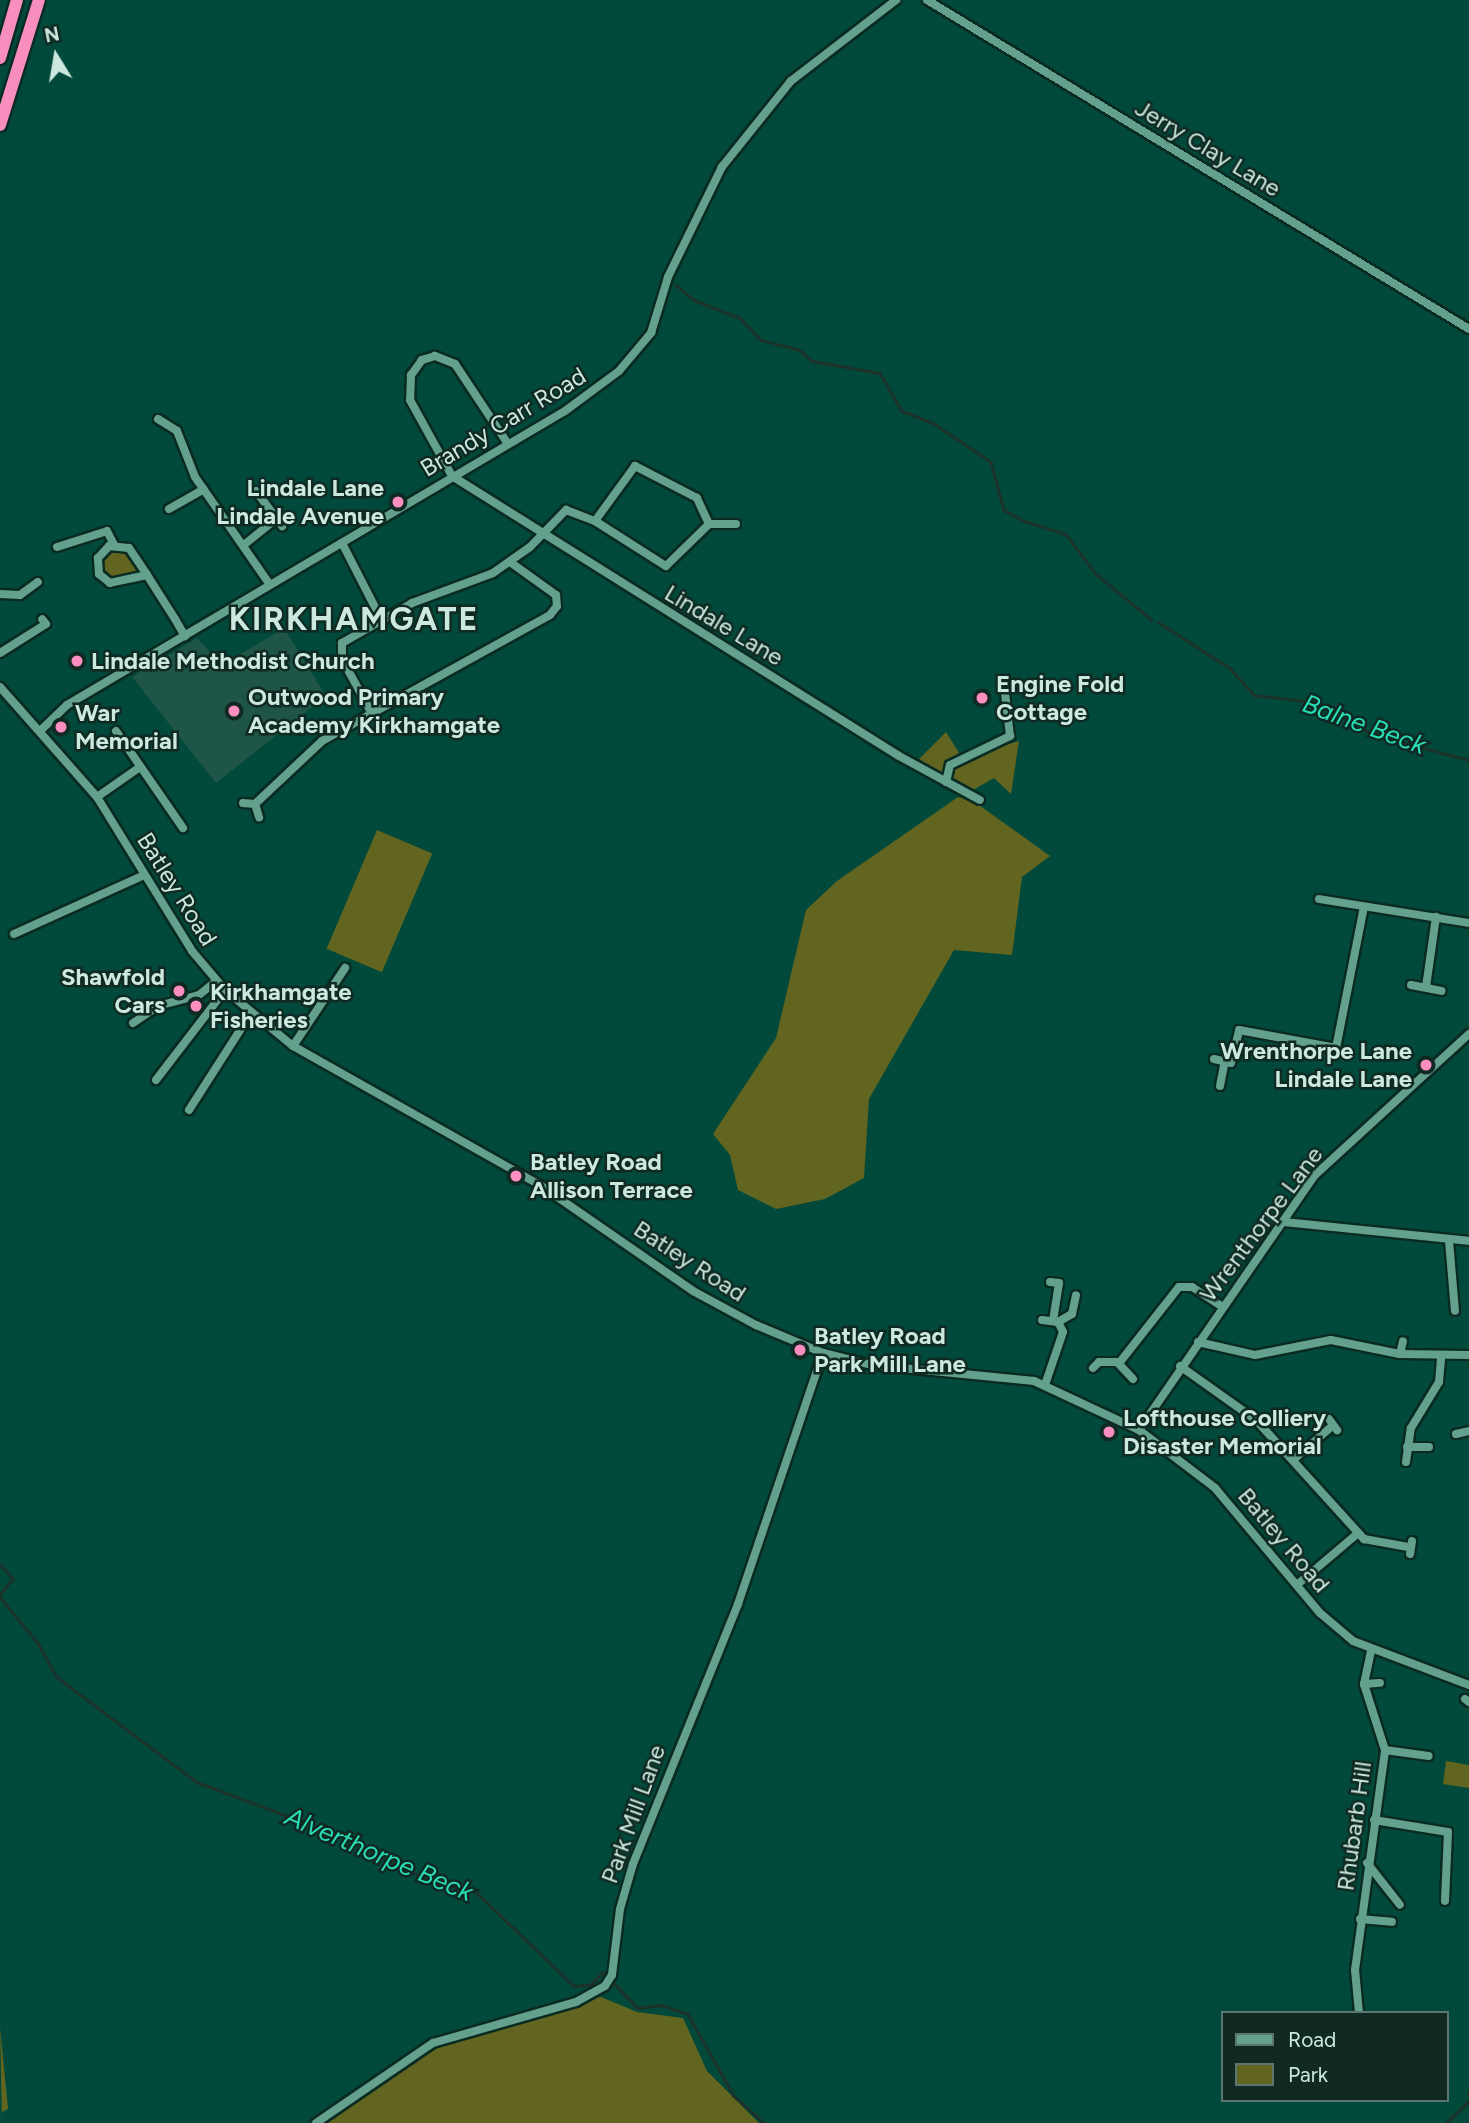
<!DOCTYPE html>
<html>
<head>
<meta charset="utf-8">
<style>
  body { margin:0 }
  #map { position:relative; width:1469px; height:2123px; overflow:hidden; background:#01493a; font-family:Figtree,sans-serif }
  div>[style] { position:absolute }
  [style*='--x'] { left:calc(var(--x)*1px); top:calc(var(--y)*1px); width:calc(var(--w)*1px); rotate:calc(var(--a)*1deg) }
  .built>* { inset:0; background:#1e5546 }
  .green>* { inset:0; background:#61651f; transform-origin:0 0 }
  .stream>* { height:2.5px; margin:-1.25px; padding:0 1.25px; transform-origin:1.25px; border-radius:1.25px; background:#1c332c }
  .roads { filter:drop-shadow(2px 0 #0a2b22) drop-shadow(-2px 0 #0a2b22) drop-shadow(0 2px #0a2b22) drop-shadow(0 -2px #0a2b22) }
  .minor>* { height:8px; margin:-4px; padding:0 4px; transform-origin:4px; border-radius:4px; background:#63a08d }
  .highway>* { height:12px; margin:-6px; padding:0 6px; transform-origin:6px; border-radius:6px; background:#f78ebd }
  .dots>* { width:19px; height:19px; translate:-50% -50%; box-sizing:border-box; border:4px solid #102a23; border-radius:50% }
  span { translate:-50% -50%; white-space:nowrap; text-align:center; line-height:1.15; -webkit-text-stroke:5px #102a23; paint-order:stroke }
  .street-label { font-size:24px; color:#cbe9df }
  .poi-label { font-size:24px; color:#cbe9df; font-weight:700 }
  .right { translate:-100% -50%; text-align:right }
  .left { translate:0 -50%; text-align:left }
  .water-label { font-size:26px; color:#28ddb5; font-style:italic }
  .district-label { font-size:32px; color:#cbe9df; font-weight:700; letter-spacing:2px }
  .legend { position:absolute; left:1221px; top:2011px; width:228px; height:91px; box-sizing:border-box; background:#102a23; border:2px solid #5b766e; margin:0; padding:9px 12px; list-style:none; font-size:21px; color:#cbe9df }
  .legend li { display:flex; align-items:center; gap:14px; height:35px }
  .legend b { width:35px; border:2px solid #5b766e }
  .north { position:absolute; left:21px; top:21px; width:70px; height:70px; -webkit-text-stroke:5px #102a23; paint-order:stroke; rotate:349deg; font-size:19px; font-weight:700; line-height:28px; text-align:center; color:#cbe9df }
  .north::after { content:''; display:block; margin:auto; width:24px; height:32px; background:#cbe9df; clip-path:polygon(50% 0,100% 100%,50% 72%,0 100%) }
</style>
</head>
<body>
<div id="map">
  <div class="built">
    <div style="clip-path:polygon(284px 628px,326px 696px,216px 783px,132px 677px,197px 638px,222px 665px)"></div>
  </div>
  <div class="green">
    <div style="clip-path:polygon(112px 548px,125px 549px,138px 566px,137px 575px,114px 581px,100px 570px,100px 560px)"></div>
    <div style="clip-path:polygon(946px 732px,959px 753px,941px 773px,919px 759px)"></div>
    <div style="clip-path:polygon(1019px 741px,1011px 794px,994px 778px,973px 790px,950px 776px,956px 765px,975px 754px)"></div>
    <div style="clip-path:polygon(958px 797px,972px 800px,1050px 856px,1022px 877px,1012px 955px,954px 950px,869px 1099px,864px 1178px,825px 1199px,776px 1209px,738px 1190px,730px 1155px,713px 1134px,776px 1038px,806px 910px,837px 881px)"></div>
    <div style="left:377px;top:830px;width:60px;height:129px;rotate:23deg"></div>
    <div style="clip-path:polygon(1446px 1761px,1469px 1765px,1469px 1788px,1443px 1784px)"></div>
    <div style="clip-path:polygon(594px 1994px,637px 2012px,683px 2018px,707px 2071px,759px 2123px,316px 2123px,416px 2052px)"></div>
    <div style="clip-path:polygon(0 2027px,8px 2109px,2px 2112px,2px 2123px)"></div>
  </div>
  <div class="stream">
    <div style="--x:675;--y:284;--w:25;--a:40"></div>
    <div style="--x:694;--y:300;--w:49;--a:21.4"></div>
    <div style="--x:740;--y:318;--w:30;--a:46"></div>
    <div style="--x:761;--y:340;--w:40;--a:14.4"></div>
    <div style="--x:800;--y:350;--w:16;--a:43"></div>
    <div style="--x:812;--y:361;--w:69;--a:10"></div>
    <div style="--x:880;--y:373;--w:44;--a:59.9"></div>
    <div style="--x:902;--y:411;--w:33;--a:21"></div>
    <div style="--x:933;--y:423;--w:70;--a:33.9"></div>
    <div style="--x:991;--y:462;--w:50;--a:74.8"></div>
    <div style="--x:1004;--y:510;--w:17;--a:28"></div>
    <div style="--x:1021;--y:520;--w:47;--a:17.3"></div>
    <div style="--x:1066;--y:534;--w:50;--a:53.1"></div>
    <div style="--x:1096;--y:574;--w:72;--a:39.4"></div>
    <div style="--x:1158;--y:622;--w:85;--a:32.6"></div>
    <div style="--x:1230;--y:668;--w:36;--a:48"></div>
    <div style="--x:1254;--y:695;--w:61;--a:6.5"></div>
    <div style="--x:1315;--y:702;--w:65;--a:29.3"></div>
    <div style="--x:1372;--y:734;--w:100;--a:15"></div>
    <div style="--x:0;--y:1564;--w:20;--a:49"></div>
    <div style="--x:13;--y:1579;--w:21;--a:129"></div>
    <div style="--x:0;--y:1597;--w:60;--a:50.4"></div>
    <div style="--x:38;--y:1643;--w:39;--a:61"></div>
    <div style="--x:57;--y:1677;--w:175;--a:36.9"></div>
    <div style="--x:197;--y:1782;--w:150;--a:20.7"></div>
    <div style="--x:337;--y:1835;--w:104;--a:26.3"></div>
    <div style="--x:430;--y:1881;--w:46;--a:12.5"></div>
    <div style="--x:475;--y:1891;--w:137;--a:43.8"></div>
    <div style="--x:574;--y:1986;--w:16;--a:-4"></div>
    <div style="--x:590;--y:1985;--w:18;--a:-45"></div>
    <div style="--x:603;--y:1972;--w:50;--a:45.8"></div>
    <div style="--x:638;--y:2008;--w:24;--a:-7"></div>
    <div style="--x:662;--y:2005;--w:28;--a:19"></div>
    <div style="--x:688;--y:2014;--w:94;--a:60.7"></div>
    <div style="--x:734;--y:2096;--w:40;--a:42"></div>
    <div style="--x:1469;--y:2093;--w:1;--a:90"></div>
    <div style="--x:1446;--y:2123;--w:32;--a:-44"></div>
  </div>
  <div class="roads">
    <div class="minor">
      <div style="--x:927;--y:0;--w:634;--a:31.26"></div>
      <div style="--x:158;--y:419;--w:22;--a:32"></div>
      <div style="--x:177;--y:431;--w:49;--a:68.6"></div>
      <div style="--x:195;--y:477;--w:131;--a:55.2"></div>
      <div style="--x:508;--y:444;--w:96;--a:-123.5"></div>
      <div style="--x:455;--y:364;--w:22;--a:-158"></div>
      <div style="--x:435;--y:356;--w:14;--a:163"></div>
      <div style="--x:422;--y:360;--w:19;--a:126"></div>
      <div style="--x:411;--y:375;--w:25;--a:92"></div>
      <div style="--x:410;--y:400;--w:87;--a:61.1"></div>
      <div style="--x:452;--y:476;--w:527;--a:32.06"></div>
      <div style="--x:899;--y:756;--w:92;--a:28.5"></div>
      <div style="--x:256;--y:491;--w:44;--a:53.4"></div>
      <div style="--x:169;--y:509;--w:40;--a:-29.7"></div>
      <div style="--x:709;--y:524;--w:27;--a:0"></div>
      <div style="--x:342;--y:543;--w:85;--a:62.8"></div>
      <div style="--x:245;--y:544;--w:40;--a:-39"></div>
      <div style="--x:57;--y:547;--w:52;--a:-17.7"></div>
      <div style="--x:107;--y:531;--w:16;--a:63"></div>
      <div style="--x:147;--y:575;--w:38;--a:168"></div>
      <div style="--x:110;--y:583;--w:14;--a:-141"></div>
      <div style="--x:99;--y:574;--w:16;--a:-94"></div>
      <div style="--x:98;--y:558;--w:16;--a:-47"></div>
      <div style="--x:109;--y:546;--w:20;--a:6"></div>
      <div style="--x:129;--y:548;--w:32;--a:56"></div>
      <div style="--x:147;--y:575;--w:52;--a:57.5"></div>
      <div style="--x:175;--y:619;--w:20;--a:60"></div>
      <div style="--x:0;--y:594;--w:20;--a:3"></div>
      <div style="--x:20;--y:595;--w:22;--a:-36"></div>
      <div style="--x:0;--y:653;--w:54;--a:-32.2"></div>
      <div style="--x:46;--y:624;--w:6;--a:-129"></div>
      <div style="--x:0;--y:687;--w:147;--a:48.6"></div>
      <div style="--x:97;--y:797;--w:181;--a:58.3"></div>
      <div style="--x:192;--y:951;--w:51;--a:49.8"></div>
      <div style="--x:225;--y:990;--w:88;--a:39.5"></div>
      <div style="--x:293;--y:1046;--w:283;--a:29.4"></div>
      <div style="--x:540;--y:1185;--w:186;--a:34.7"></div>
      <div style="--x:693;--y:1291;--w:72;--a:28.4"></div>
      <div style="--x:756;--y:1325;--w:73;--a:22.7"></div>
      <div style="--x:823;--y:1353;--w:50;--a:13.8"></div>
      <div style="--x:872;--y:1365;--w:163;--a:5.6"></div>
      <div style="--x:1034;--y:1381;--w:116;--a:25"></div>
      <div style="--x:1139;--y:1430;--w:96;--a:37.3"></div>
      <div style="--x:1215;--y:1488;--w:163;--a:50"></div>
      <div style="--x:1320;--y:1613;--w:43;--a:40.3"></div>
      <div style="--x:1353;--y:1641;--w:124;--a:20.8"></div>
      <div style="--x:371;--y:712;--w:60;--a:-118.7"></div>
      <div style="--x:342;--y:659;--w:16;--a:-90"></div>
      <div style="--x:342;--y:643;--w:81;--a:-29.7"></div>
      <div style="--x:412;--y:603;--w:86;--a:-20.3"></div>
      <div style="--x:493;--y:573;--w:45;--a:-35.1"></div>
      <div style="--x:530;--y:547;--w:52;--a:-45.8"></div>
      <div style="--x:566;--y:510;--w:31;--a:21"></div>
      <div style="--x:595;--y:521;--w:84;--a:32.4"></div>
      <div style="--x:666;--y:566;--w:60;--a:-44.3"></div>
      <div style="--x:709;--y:524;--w:29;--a:-115"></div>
      <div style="--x:697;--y:498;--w:70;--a:-152.7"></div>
      <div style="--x:635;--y:466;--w:68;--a:126"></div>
      <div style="--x:40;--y:731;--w:37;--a:-44"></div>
      <div style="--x:67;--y:705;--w:578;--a:-30.56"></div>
      <div style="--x:565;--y:411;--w:67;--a:-36.5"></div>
      <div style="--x:619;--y:371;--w:50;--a:-49.9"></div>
      <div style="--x:651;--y:333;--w:59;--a:-73.1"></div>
      <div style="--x:668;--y:277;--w:123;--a:-63.9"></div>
      <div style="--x:722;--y:167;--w:110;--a:-51.3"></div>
      <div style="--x:791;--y:81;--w:133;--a:-37.6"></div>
      <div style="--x:116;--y:731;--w:118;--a:55.4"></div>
      <div style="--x:946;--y:782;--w:17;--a:-77"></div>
      <div style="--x:950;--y:765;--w:67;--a:-25.8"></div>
      <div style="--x:1010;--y:736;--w:43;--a:-96.6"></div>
      <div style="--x:97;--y:797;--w:52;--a:-34.9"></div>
      <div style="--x:243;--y:803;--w:12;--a:5"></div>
      <div style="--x:255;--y:804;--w:14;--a:73"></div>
      <div style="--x:255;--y:804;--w:92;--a:-43.2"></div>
      <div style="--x:322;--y:741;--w:260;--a:-28.9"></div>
      <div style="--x:550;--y:615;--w:11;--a:-52"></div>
      <div style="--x:557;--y:606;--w:11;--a:-95"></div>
      <div style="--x:556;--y:595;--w:57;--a:-144.3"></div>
      <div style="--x:1319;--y:899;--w:152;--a:9.1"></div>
      <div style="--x:14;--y:934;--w:143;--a:-24.4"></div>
      <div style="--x:1411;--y:985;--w:31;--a:11"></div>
      <div style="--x:1426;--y:987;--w:71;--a:-81.9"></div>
      <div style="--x:133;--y:1023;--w:30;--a:-34"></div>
      <div style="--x:158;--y:1006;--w:42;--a:-15"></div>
      <div style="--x:199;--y:995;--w:22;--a:-39"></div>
      <div style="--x:293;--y:1046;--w:94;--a:-56.3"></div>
      <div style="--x:1296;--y:1054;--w:12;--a:-76"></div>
      <div style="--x:1214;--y:1059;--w:17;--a:13"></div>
      <div style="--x:1231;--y:1063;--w:34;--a:-76"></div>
      <div style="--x:1239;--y:1030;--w:99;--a:10.5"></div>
      <div style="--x:1336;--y:1048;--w:144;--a:-78.8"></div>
      <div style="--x:156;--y:1080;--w:113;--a:-52.5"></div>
      <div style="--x:1220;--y:1086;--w:25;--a:-79"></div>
      <div style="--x:189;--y:1110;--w:115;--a:-57.4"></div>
      <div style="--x:1283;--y:1222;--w:187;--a:5.8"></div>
      <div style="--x:1449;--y:1241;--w:70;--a:85.1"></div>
      <div style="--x:1050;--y:1282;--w:9;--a:6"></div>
      <div style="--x:1059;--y:1283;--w:38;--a:99"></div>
      <div style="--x:1042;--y:1320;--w:16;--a:7"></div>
      <div style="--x:1058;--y:1322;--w:11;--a:63"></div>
      <div style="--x:1063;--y:1332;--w:56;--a:108.8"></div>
      <div style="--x:1058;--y:1322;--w:16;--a:-30"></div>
      <div style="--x:1072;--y:1314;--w:19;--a:-78"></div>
      <div style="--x:1198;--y:1342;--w:58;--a:12.8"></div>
      <div style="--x:1255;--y:1355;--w:77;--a:-11.2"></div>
      <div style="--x:1331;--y:1340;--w:70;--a:11.5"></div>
      <div style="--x:1400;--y:1354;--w:69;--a:0.8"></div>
      <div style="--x:1400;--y:1354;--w:13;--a:-77"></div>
      <div style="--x:1118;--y:1363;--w:22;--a:47"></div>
      <div style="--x:1180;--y:1366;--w:93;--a:35.4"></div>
      <div style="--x:1256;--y:1420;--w:161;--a:47.8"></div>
      <div style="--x:1364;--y:1539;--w:45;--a:10.3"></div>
      <div style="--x:1093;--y:1368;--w:8;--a:-45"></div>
      <div style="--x:1099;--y:1362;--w:21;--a:0"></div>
      <div style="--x:1120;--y:1362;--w:95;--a:-51.8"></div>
      <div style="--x:1179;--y:1287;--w:13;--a:0"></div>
      <div style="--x:1192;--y:1287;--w:37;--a:33"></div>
      <div style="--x:1329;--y:1419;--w:14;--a:54"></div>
      <div style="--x:1139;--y:1430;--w:310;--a:-55.4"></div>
      <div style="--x:1315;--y:1175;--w:209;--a:-42.5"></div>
      <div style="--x:1456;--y:1434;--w:13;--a:-13"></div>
      <div style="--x:1407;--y:1447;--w:22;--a:0"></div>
      <div style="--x:1293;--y:1460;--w:50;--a:-41"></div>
      <div style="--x:1406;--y:1462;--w:34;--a:-82"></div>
      <div style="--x:1411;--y:1428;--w:54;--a:-58.7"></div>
      <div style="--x:1439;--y:1382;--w:25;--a:-85"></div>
      <div style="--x:1410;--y:1554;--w:13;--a:-81"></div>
      <div style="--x:1298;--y:1584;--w:77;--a:-40.3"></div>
      <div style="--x:1364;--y:1684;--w:16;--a:-4"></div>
      <div style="--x:1465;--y:1699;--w:5;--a:37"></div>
      <div style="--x:1385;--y:1750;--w:44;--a:7.8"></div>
      <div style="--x:1374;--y:1820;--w:75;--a:9.2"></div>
      <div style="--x:1448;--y:1832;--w:69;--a:92.5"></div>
      <div style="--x:1367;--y:1863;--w:53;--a:51.8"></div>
      <div style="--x:1360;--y:1919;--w:32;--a:5"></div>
      <div style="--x:1359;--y:2013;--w:43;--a:-95.3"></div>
      <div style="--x:1355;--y:1970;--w:222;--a:-82.2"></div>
      <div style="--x:1385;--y:1750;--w:69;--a:-107.7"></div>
      <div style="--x:1364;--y:1684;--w:35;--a:-78"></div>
      <div style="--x:316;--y:2123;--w:142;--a:-34.4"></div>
      <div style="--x:433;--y:2043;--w:149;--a:-16"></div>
      <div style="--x:576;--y:2002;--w:33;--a:-29"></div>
      <div style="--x:605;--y:1986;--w:13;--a:-58"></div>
      <div style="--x:612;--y:1975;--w:66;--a:-83.1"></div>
      <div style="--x:620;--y:1909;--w:47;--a:-73.9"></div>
      <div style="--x:633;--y:1864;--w:280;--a:-68"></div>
      <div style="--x:738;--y:1604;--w:265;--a:-71.3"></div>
    </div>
    <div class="highway">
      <div style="--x:0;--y:58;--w:60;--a:-73.7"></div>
      <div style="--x:0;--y:125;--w:131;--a:-72.7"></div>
    </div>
  </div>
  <div class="dots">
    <div style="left:398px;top:502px;background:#fd8ec0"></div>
    <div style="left:77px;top:661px;background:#fd8ec0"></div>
    <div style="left:982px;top:698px;background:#fd8ec0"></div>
    <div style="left:234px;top:711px;background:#fd8ec0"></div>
    <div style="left:61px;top:727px;background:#fd8ec0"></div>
    <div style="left:179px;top:991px;background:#fd8ec0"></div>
    <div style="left:196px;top:1006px;background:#fd8ec0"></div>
    <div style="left:1426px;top:1065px;background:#fd8ec0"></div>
    <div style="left:516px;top:1176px;background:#fd8ec0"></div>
    <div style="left:800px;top:1350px;background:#fd8ec0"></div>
    <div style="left:1109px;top:1432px;background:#fd8ec0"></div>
  </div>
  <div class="street-label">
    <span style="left:1208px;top:148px;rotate:31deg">Jerry Clay Lane</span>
    <span style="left:503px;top:422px;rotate:-31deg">Brandy Carr Road</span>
    <span style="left:724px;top:625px;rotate:31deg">Lindale Lane</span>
    <span style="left:177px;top:889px;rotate:58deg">Batley Road</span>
    <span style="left:1261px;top:1224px;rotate:-53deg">Wrenthorpe Lane</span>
    <span style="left:690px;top:1261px;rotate:33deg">Batley Road</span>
    <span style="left:1284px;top:1540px;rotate:50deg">Batley Road</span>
    <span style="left:633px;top:1814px;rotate:-70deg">Park Mill Lane</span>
    <span style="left:1354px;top:1826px;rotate:-82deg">Rhubarb Hill</span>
  </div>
  <div class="poi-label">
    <span class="right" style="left:384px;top:502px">Lindale Lane<br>Lindale Avenue</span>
    <span class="left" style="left:91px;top:661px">Lindale Methodist Church</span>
    <span class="left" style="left:996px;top:698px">Engine Fold<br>Cottage</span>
    <span class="left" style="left:248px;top:711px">Outwood Primary<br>Academy Kirkhamgate</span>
    <span class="left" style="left:75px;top:727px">War<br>Memorial</span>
    <span class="right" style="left:165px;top:991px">Shawfold<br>Cars</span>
    <span class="left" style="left:210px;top:1006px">Kirkhamgate<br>Fisheries</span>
    <span class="right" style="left:1412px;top:1065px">Wrenthorpe Lane<br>Lindale Lane</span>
    <span class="left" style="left:530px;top:1176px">Batley Road<br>Allison Terrace</span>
    <span class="left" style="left:814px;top:1350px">Batley Road<br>Park Mill Lane</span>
    <span class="left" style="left:1123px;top:1432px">Lofthouse Colliery<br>Disaster Memorial</span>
  </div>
  <div class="water-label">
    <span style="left:1364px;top:725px;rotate:20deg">Balne Beck</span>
    <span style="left:379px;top:1855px;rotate:23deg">Alverthorpe Beck</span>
  </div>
  <div class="district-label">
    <span style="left:354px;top:619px">KIRKHAMGATE</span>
  </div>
  <ul class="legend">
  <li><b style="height:9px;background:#63a08d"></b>Road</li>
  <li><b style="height:19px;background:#61651f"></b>Park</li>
  </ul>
  <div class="north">N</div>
</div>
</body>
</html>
